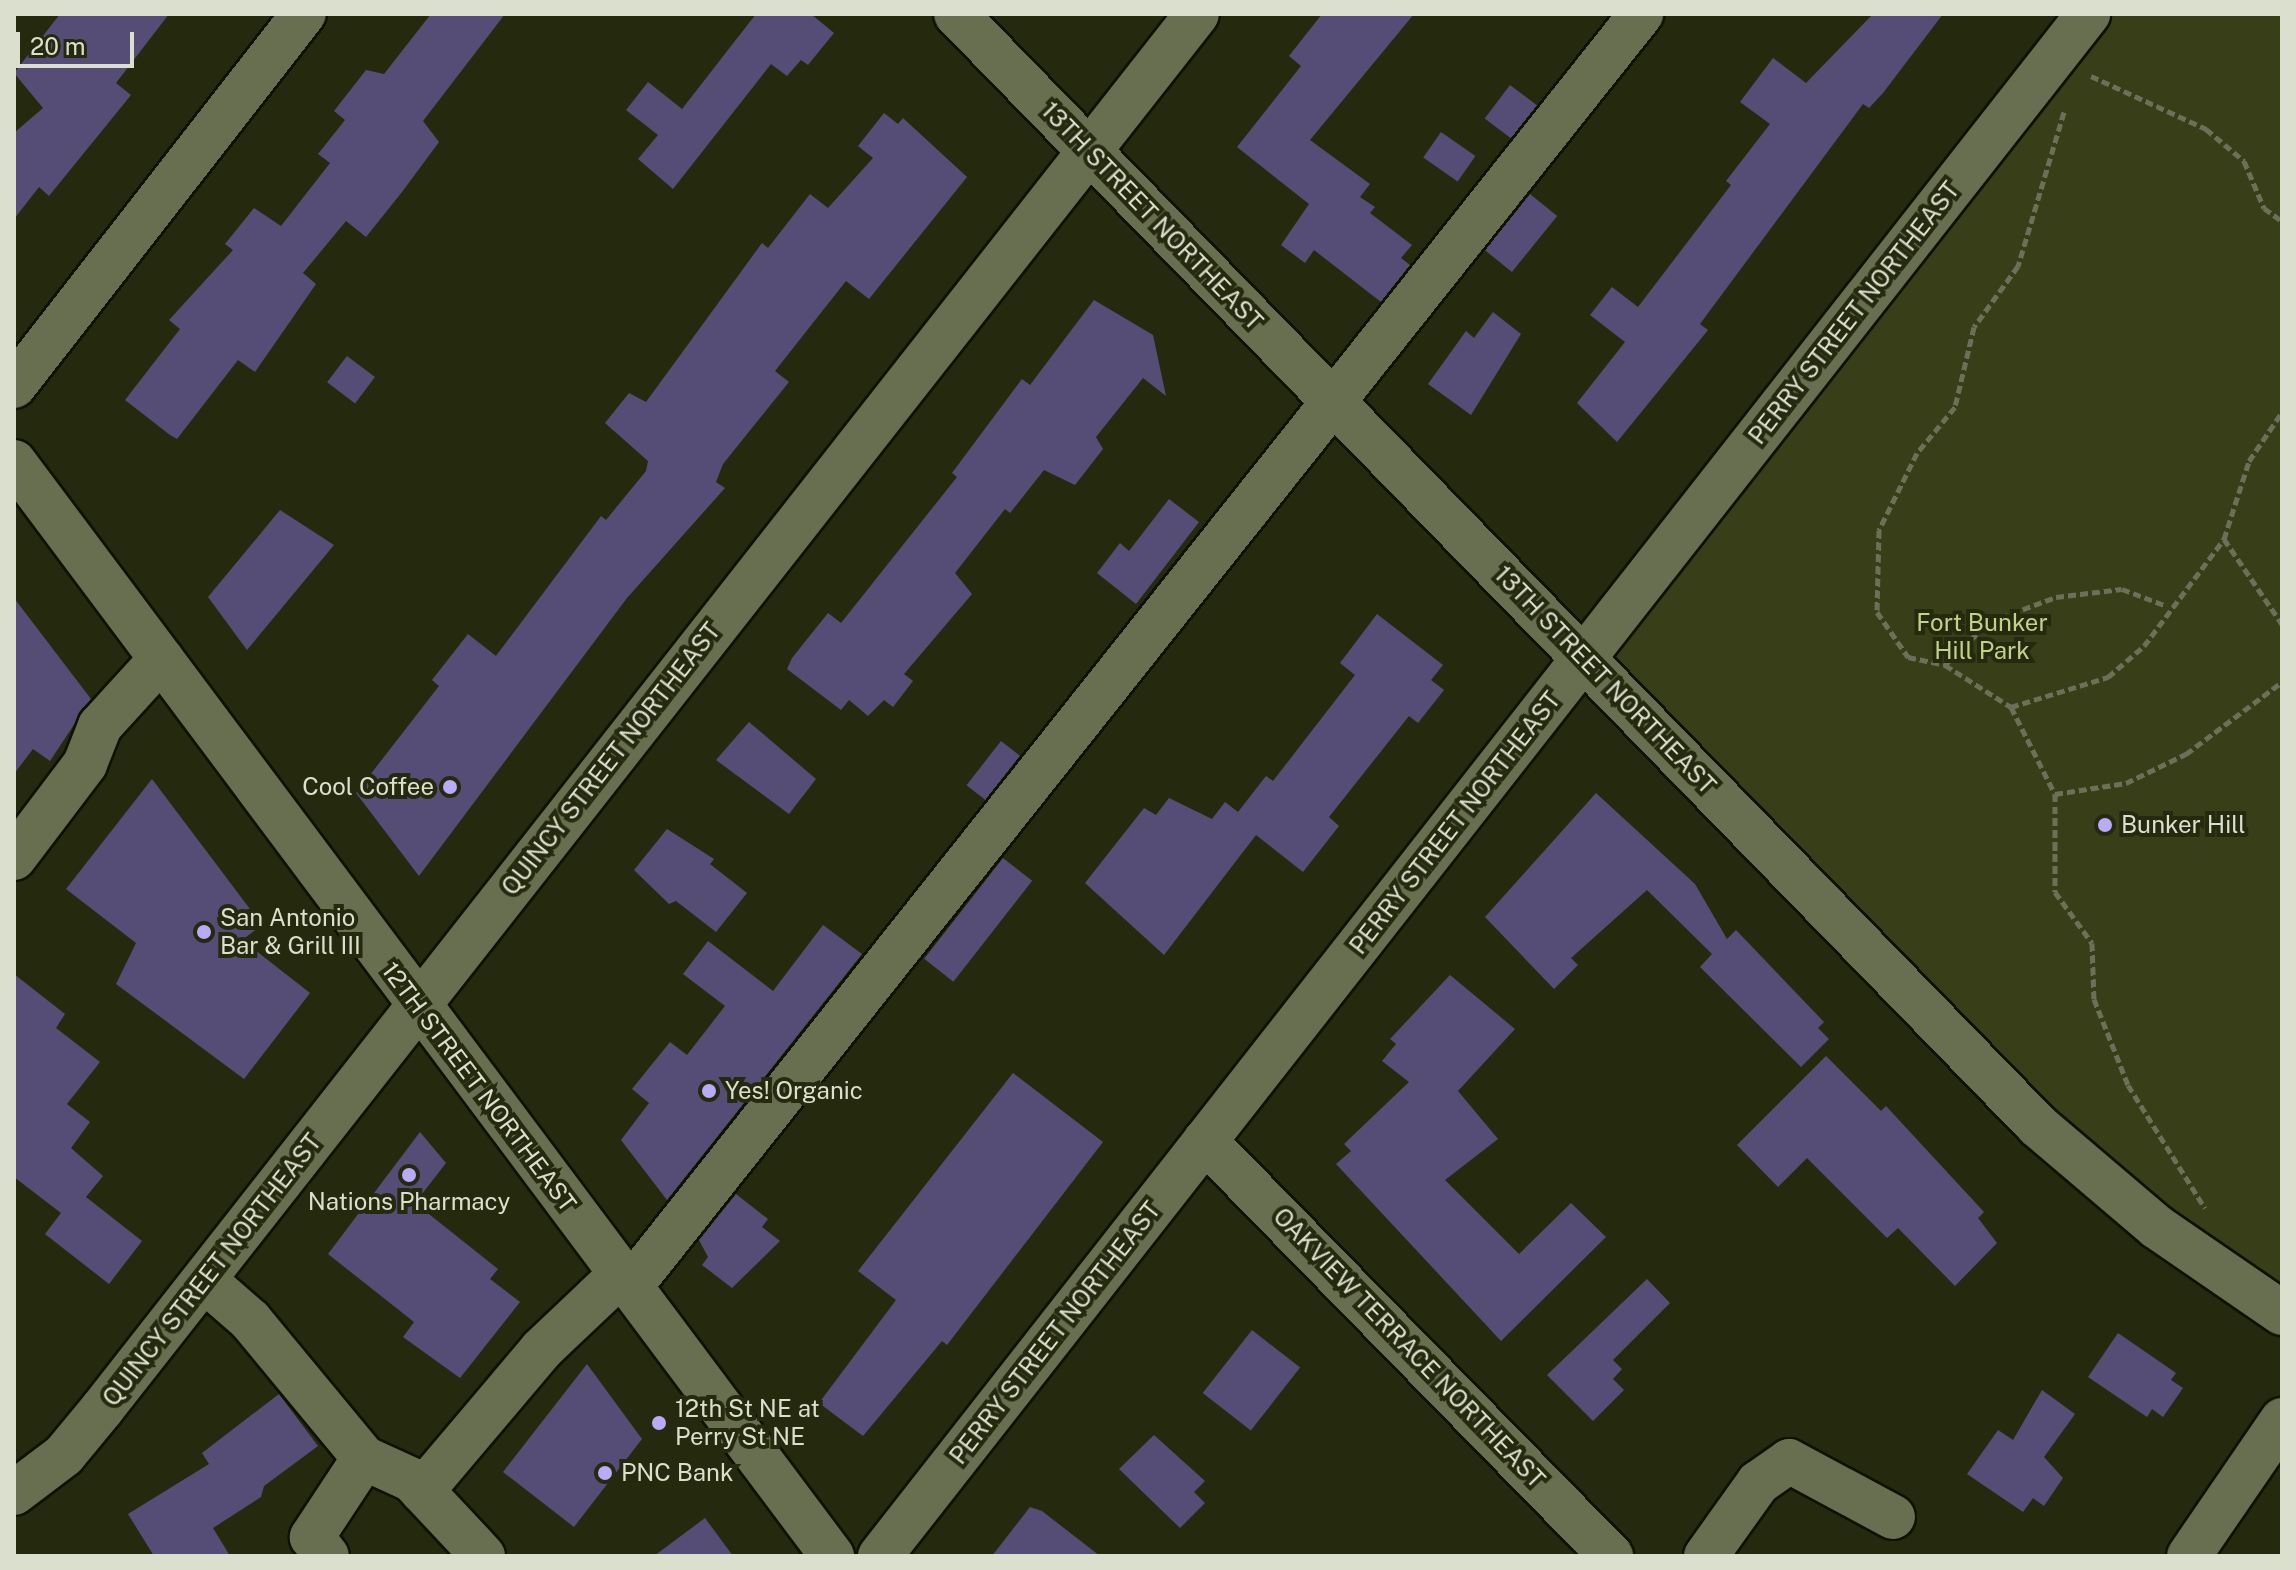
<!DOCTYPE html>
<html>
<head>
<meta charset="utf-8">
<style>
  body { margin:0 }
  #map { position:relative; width:2296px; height:1570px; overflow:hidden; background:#252a0f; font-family:"Public Sans",sans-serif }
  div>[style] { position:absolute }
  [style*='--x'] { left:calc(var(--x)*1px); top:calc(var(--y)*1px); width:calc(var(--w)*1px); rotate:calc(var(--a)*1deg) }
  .green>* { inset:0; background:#383f18 }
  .building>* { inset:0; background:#554d76; transform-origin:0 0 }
  .path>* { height:5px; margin-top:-2.5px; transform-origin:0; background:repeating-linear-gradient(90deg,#6c7059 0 8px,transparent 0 12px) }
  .roads { filter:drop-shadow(2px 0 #0e1200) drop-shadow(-2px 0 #0e1200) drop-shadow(0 2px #0e1200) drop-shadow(0 -2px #0e1200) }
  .minor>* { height:44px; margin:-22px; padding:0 22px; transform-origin:22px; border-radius:22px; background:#686f51 }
  .dots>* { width:22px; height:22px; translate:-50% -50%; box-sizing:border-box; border:4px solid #252a0f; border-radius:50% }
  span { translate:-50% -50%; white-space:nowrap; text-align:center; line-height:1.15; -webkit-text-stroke:8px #252a0f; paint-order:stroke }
  .street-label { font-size:24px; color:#dbdfce }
  .park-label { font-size:24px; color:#c2d188 }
  .poi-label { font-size:24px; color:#dbdfce }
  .right { translate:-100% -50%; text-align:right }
  .left { translate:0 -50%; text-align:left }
  .frame { position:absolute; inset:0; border:16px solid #dbdfce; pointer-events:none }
  .scale { position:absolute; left:16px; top:32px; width:118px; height:36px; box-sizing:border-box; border:4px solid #dbdfce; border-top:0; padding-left:10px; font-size:24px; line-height:28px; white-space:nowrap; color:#dbdfce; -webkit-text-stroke:6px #252a0f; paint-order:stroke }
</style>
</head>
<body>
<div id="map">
  <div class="green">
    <div style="clip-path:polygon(2088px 14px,2282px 14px,2282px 1313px,2185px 1246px,1584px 658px)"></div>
  </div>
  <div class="building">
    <div style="clip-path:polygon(60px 14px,169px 14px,116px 83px,131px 95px,49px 196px,39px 187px,14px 219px,14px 133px,43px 108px,14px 73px)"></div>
    <div style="clip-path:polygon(431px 14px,505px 14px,423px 121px,439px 142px,402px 192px,366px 237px,346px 221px,303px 273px,316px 284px,255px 372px,238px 360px,177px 439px,170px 435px,125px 400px,180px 329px,169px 320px,233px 250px,225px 244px,254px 208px,281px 226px,330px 163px,318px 154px,345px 120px,334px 111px,366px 70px,384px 74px)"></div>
    <div style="clip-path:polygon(756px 14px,811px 14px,834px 33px,808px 65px,801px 60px,787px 76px,771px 64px,673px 189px,638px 159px,658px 135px,626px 110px,648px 82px,682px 109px)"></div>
    <div style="clip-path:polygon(1322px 14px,1414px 14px,1310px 140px,1370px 184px,1360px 197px,1375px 207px,1370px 213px,1412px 245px,1401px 258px,1410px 265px,1381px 302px,1314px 250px,1305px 263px,1281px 245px,1309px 204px,1237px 147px,1301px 66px,1289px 56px)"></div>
    <div style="clip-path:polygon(1873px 14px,1943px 14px,1883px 93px,1869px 108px,1863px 104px,1700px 324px,1708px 330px,1617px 442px,1577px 403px,1625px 342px,1590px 315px,1612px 287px,1638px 307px,1731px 185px,1726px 181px,1770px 124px,1740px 102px,1773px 58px,1806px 83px)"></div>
    <div style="left:1510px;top:85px;width:34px;height:42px;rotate:37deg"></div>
    <div style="clip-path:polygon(884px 113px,898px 124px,903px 118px,967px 177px,869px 299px,846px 281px,775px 371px,789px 382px,723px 464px,716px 482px,725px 488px,627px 598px,419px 876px,356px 793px,439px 686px,432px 680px,468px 634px,496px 656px,601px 516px,606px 520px,646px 471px,648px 461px,605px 423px,629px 393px,646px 402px,762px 243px,768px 248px,810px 194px,828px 208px,873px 158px,858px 146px)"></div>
    <div style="left:1441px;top:132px;width:42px;height:31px;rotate:35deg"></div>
    <div style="left:1530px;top:194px;width:35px;height:72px;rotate:39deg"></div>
    <div style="clip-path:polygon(1094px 300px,1153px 335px,1166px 396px,1143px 378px,1096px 437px,1103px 449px,1075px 485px,1044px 470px,1010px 513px,1005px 509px,955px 573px,972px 594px,904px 674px,913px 681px,893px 707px,884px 700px,868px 716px,849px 700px,841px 710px,787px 669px,792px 658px,828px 613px,841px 623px,957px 477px,952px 473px,1022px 379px,1030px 385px)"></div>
    <div style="clip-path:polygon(1493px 312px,1521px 334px,1471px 415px,1428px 384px,1466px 331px,1474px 338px)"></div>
    <div style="left:347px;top:356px;width:35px;height:33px;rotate:37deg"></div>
    <div style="clip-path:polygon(1169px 499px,1199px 522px,1136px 604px,1097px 573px,1120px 543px,1129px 551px)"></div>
    <div style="clip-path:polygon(280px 510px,334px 545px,247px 650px,208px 597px)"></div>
    <div style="clip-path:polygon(14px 598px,91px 699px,50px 761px,33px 749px,14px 774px)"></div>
    <div style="clip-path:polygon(1377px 614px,1443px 665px,1431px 680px,1444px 690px,1418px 723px,1409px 716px,1329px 817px,1339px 826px,1303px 872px,1256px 835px,1164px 955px,1085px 883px,1144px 808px,1156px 815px,1169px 798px,1212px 819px,1225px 802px,1238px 812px,1266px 776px,1273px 781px,1355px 675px,1340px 663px)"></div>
    <div style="clip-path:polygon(749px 722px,816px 779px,789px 814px,716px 760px)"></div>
    <div style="left:1001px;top:741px;width:24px;height:56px;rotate:38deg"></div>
    <div style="clip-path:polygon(152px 779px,262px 925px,242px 940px,310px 993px,244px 1079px,116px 984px,136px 943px,66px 889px)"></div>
    <div style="clip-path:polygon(1596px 793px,1695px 884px,1727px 939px,1736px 930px,1824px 1022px,1818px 1028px,1829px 1039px,1801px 1067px,1700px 967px,1712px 954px,1647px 890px,1571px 958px,1578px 965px,1554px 989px,1485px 917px)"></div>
    <div style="clip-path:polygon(667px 829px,714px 859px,710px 864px,747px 893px,716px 932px,676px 901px,669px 904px,634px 870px)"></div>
    <div style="left:1003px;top:858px;width:37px;height:128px;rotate:38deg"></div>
    <div style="clip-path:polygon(823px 925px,862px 954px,667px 1200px,621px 1140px,649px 1103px,632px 1089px,670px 1042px,687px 1055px,725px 1006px,683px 974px,708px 941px,773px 991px)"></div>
    <div style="clip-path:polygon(14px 974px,65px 1014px,56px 1028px,100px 1062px,67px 1104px,90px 1122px,71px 1148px,103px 1176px,86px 1197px,142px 1241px,109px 1284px,45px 1234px,61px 1213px,14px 1177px)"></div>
    <div style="clip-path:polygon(1450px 975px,1515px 1029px,1458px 1091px,1498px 1139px,1445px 1180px,1519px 1254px,1571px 1203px,1606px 1237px,1501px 1341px,1336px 1164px,1351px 1151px,1344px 1144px,1409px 1082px,1382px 1061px,1396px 1044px,1390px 1039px)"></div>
    <div style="clip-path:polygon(1826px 1056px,1881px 1111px,1886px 1106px,1984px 1212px,1978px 1218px,1997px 1243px,1955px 1286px,1898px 1228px,1887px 1238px,1807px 1158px,1778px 1187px,1737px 1145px)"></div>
    <div style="clip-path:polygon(1013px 1073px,1103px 1142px,947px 1345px,942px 1341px,863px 1436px,819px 1403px,896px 1300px,858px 1271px)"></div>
    <div style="clip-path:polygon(420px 1132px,446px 1163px,415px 1203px,498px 1269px,490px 1279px,520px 1302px,460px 1378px,403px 1337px,414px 1322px,328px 1254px)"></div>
    <div style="clip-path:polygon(736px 1194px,768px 1219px,762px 1227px,780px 1241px,732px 1288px,702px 1265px,708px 1257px,699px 1240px)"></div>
    <div style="clip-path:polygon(1647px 1279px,1670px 1303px,1613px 1360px,1622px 1369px,1613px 1379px,1624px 1390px,1593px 1421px,1547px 1375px)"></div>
    <div style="left:1252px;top:1330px;width:61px;height:80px;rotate:38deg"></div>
    <div style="clip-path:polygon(2118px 1333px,2176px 1373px,2171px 1380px,2183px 1388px,2163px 1417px,2152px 1409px,2147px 1417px,2088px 1377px)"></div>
    <div style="clip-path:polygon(587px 1364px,642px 1439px,574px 1527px,503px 1472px)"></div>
    <div style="clip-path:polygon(2042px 1390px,2075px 1414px,2044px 1457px,2063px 1478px,2044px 1506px,2033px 1498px,2023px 1512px,1967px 1474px,1998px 1430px,2013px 1440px)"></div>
    <div style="clip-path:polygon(279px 1394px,318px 1446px,264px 1486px,261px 1497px,213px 1528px,230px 1556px,154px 1556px,128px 1514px,209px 1464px,202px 1453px)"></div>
    <div style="clip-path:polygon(1154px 1435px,1205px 1481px,1194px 1492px,1205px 1503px,1180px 1528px,1119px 1469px)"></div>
    <div style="clip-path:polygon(1030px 1507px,1042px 1511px,1100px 1556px,992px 1556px)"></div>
    <div style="clip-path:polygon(705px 1518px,733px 1556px,654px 1556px)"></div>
  </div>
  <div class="path">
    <div style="--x:2091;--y:76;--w:127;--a:24.7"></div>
    <div style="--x:2206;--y:129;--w:50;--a:40.1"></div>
    <div style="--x:2244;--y:161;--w:51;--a:66.9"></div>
    <div style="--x:2264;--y:208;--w:22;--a:36"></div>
    <div style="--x:2064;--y:112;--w:161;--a:106.6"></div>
    <div style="--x:2018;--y:266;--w:75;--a:125.8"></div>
    <div style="--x:1974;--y:327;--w:82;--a:103.4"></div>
    <div style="--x:1955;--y:407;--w:60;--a:129.6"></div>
    <div style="--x:1917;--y:453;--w:86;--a:116.3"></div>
    <div style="--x:1879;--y:530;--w:82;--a:91.4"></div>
    <div style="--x:1877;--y:612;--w:55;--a:55.4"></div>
    <div style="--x:1908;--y:657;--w:38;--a:12"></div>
    <div style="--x:1945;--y:665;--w:78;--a:32.5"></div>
    <div style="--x:2011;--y:707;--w:97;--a:63.2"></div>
    <div style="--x:2055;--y:794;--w:98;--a:90"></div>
    <div style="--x:2055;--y:892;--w:63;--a:54"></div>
    <div style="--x:2092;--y:943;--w:56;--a:88"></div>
    <div style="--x:2094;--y:999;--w:92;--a:68.4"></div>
    <div style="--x:2128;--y:1085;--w:145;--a:58"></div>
    <div style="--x:2224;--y:539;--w:103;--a:55.7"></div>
    <div style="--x:1945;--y:665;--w:62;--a:-44.3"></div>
    <div style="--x:1989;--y:622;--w:72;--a:-20.5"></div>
    <div style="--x:2056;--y:597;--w:66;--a:-6.9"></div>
    <div style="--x:2122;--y:589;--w:48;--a:20.7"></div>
    <div style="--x:2011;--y:707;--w:102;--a:-17.2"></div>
    <div style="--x:2108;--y:677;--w:48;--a:-40.7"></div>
    <div style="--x:2144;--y:646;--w:134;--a:-53.2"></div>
    <div style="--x:2224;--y:539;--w:82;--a:-72.2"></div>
    <div style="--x:2249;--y:461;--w:59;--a:-56"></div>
    <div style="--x:2055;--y:794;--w:72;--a:-8.8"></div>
    <div style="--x:2126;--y:783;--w:67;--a:-25.8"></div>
    <div style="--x:2186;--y:754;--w:120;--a:-36.9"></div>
  </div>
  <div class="roads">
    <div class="minor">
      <div style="--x:956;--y:14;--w:1550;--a:45.78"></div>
      <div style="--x:2037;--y:1125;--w:157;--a:40.4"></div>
      <div style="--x:2157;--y:1227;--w:152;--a:34.5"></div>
      <div style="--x:14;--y:386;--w:472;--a:-52.1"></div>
      <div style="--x:14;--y:462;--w:1366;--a:53.21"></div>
      <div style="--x:14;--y:858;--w:118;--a:-52.9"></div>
      <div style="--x:85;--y:764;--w:41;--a:-68.5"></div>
      <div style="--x:100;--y:726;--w:91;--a:-47.7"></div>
      <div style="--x:1205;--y:1141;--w:581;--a:45.63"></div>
      <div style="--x:204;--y:1280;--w:61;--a:41"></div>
      <div style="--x:250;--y:1320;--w:179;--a:50.4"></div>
      <div style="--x:364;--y:1458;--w:95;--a:123.4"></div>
      <div style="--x:312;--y:1537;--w:24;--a:52"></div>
      <div style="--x:630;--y:1287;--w:1626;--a:-51.54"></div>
      <div style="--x:364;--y:1458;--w:53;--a:24.6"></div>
      <div style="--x:412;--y:1480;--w:104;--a:46.9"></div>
      <div style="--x:422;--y:1491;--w:185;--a:-49.8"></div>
      <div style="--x:541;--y:1350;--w:109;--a:-43.5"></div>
      <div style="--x:14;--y:1493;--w:63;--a:-37.2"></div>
      <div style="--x:64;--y:1455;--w:60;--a:-50.4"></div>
      <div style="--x:102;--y:1409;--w:1773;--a:-51.87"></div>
      <div style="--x:880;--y:1556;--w:1959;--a:-51.92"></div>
      <div style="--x:1706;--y:1556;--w:90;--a:-54.5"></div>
      <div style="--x:1758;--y:1483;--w:38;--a:-35"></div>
      <div style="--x:1789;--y:1461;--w:118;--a:28.3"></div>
      <div style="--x:2189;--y:1556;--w:165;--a:-55.6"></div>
    </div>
  </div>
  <div class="dots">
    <div style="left:450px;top:787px;background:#baaaf7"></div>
    <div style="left:2105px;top:825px;background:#baaaf7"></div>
    <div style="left:204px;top:932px;background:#baaaf7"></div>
    <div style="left:709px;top:1091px;background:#baaaf7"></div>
    <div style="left:409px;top:1175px;background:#baaaf7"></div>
    <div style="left:659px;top:1423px;background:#baaaf7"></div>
    <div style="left:605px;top:1473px;background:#baaaf7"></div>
  </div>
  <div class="street-label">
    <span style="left:1152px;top:216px;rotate:46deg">13TH STREET NORTHEAST</span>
    <span style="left:1854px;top:313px;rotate:-52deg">PERRY STREET NORTHEAST</span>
    <span style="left:1605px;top:680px;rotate:46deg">13TH STREET NORTHEAST</span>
    <span style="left:611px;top:759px;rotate:-52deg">QUINCY STREET NORTHEAST</span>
    <span style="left:1455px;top:823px;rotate:-52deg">PERRY STREET NORTHEAST</span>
    <span style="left:479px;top:1087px;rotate:53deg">12TH STREET NORTHEAST</span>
    <span style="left:212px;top:1270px;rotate:-52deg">QUINCY STREET NORTHEAST</span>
    <span style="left:1055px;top:1333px;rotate:-52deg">PERRY STREET NORTHEAST</span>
    <span style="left:1409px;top:1348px;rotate:46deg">OAKVIEW TERRACE NORTHEAST</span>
  </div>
  <div class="park-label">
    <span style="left:1982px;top:637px">Fort Bunker<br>Hill Park</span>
  </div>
  <div class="poi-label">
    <span class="right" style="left:434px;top:787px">Cool Coffee</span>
    <span class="left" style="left:2121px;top:825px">Bunker Hill</span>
    <span class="left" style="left:220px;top:932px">San Antonio<br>Bar &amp; Grill III</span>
    <span class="left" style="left:725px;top:1091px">Yes! Organic</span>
    <span style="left:409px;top:1202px">Nations Pharmacy</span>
    <span class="left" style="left:675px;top:1423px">12th St NE at<br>Perry St NE</span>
    <span class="left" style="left:621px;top:1473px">PNC Bank</span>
  </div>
  <div class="frame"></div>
  <div class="scale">20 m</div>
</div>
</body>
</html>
